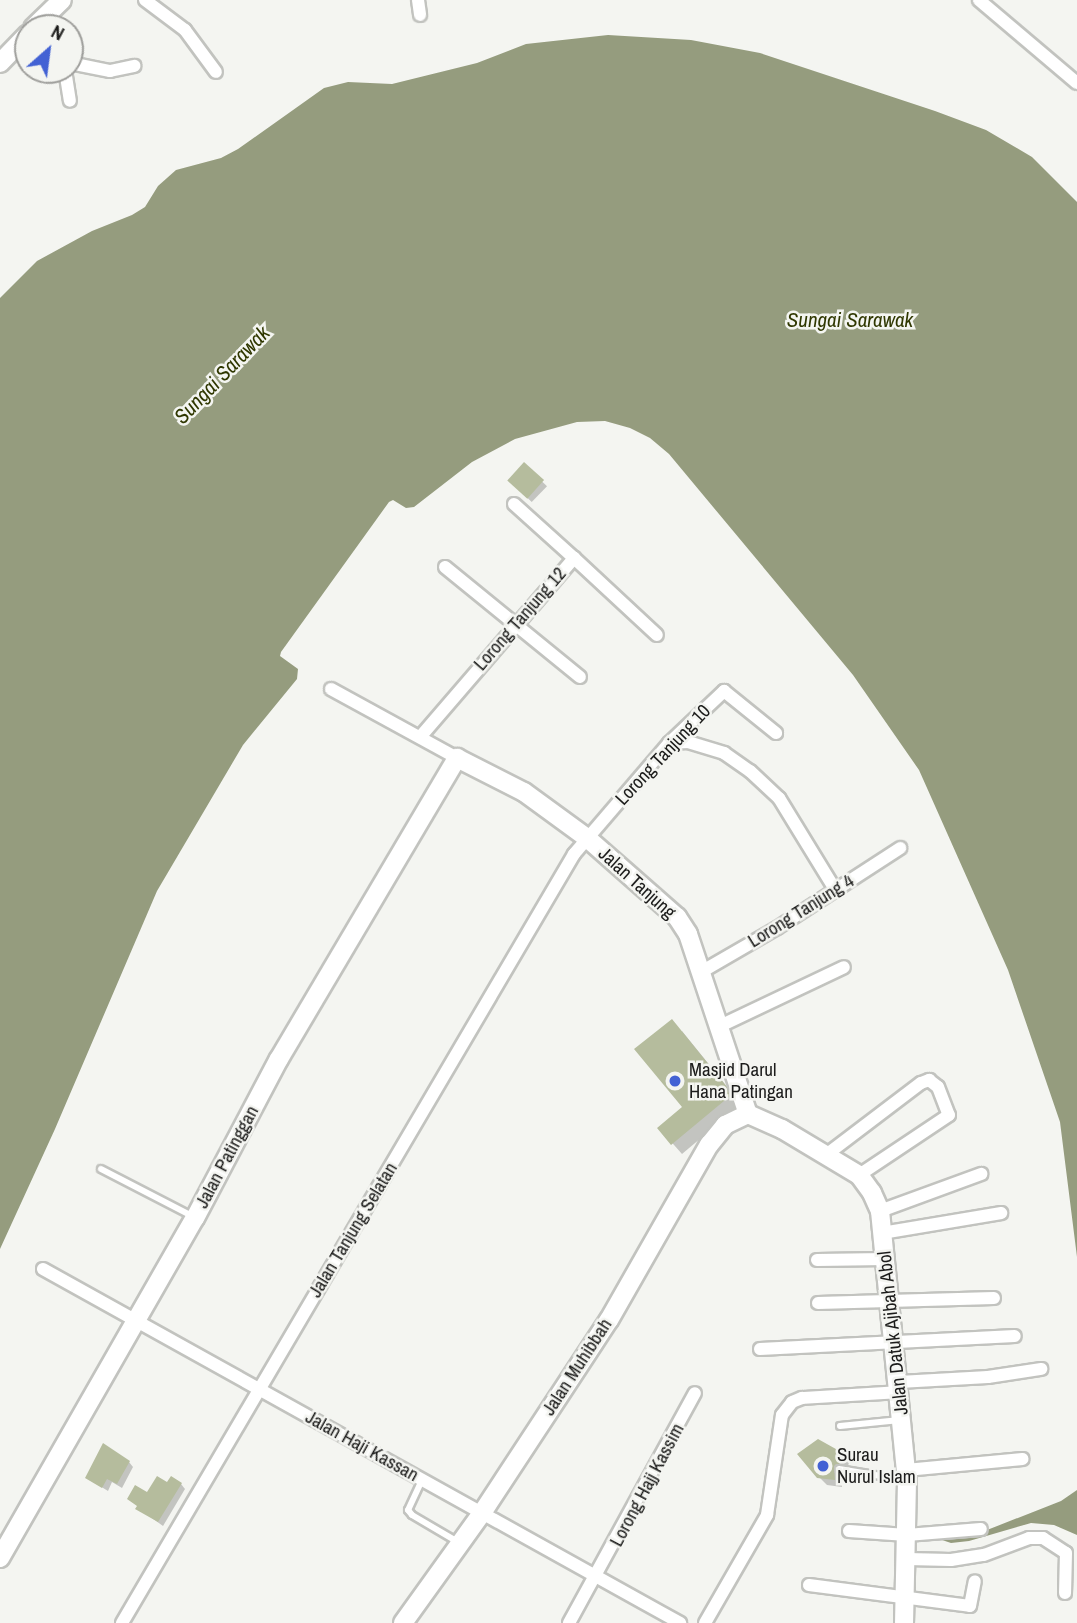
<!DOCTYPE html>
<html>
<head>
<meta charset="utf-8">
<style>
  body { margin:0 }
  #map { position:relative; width:1077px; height:1623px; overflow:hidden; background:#f4f5f1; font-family:"Archivo Narrow",sans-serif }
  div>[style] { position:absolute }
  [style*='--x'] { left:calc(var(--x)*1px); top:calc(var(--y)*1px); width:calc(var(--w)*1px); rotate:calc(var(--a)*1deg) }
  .water>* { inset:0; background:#959c7e }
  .shadow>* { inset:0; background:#0003; transform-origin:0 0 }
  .building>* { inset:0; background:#b5bc9d; transform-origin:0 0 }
  .roads { filter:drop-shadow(2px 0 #c2c3bf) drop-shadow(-2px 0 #c2c3bf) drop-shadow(0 2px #c2c3bf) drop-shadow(0 -2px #c2c3bf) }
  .lane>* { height:6px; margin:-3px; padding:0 3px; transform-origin:3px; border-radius:3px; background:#fff }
  .street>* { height:12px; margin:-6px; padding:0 6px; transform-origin:6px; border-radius:6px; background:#fff }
  .secondary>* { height:18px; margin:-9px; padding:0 9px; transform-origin:9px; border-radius:9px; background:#fff }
  .dots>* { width:19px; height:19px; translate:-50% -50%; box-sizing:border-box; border:4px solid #f4f5f1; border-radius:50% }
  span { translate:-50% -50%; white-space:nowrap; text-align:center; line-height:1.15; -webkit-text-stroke:5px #f4f5f1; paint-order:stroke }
  .street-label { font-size:19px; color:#1c1c1b }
  .poi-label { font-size:19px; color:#1c1c1b }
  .left { translate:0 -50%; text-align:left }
  .water-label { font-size:21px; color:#2f3700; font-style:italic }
  .north { position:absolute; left:14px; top:14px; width:70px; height:70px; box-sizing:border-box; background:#f4f5f1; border:2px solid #9e9e9b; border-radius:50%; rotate:28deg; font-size:19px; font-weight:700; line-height:28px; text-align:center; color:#1c1c1b }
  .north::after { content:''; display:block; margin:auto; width:24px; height:32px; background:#4362d4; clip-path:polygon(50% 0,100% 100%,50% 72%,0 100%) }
</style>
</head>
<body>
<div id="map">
  <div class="water">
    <div style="clip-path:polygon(608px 35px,691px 40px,760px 53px,935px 111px,986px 130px,1032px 157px,1077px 202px,1077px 1257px,1060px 1122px,1008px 970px,919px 770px,853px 675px,669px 454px,650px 438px,630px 428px,605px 421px,577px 422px,515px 439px,472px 462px,414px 507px,406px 508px,393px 500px,389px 502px,281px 652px,280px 656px,298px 669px,297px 679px,243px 745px,157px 891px,55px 1129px,0 1249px,0 298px,37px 261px,92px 231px,132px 215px,145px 207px,158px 186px,176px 170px,221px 158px,238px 149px,324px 88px,348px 82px,392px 84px,477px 63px,526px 44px)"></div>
    <div style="clip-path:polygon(1077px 1490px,1077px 1535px,1054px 1525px,1031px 1523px,969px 1541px,951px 1543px,939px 1539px,987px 1530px,1061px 1501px)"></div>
  </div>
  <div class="shadow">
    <div style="left:524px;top:464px;width:32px;height:22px;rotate:44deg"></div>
    <div style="clip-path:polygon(682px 1031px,737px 1099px,739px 1106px,682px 1154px,659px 1128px,684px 1108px)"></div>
    <div style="clip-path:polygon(842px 1454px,849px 1462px,847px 1471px,841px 1475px,842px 1487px,827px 1485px,819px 1477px)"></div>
    <div style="clip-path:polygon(129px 1462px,133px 1467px,122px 1488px,112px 1482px,108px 1491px,87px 1478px)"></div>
    <div style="clip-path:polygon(181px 1484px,185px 1489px,163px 1526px,138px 1508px,148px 1494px,168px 1485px)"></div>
  </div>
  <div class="building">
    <div style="left:524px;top:462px;width:27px;height:25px;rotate:42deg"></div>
    <div style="clip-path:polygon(672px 1019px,727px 1087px,730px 1096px,671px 1145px,657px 1128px,682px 1107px,634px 1049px)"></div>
    <div style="clip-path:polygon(818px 1439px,843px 1453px,840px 1463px,834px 1467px,835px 1480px,817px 1478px,797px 1454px)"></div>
    <div style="clip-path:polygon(103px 1443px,130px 1461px,117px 1484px,107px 1479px,102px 1488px,85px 1478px)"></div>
    <div style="clip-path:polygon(157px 1476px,167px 1482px,171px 1476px,182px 1483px,158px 1522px,135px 1509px,137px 1506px,127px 1499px,135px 1485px,147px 1492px)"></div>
  </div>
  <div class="roads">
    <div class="lane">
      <div style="--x:101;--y:1169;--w:102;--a:27.3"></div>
      <div style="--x:840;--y:1426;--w:60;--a:-5.7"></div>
      <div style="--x:839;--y:1469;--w:67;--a:9.5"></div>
      <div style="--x:422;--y:1480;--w:33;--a:115"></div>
      <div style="--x:408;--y:1510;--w:6;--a:51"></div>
      <div style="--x:412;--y:1515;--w:53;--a:30.4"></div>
    </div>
    <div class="street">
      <div style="--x:145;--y:0;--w:50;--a:36.9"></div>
      <div style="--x:185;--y:30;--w:52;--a:53.6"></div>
      <div style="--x:418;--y:0;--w:15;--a:82"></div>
      <div style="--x:979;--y:0;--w:128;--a:40.3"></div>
      <div style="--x:47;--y:14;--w:16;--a:60"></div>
      <div style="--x:70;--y:63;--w:41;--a:11.3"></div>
      <div style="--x:110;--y:71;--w:25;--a:-12"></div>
      <div style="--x:65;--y:70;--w:31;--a:81"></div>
      <div style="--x:514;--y:504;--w:81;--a:42"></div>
      <div style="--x:445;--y:567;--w:174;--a:39.2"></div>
      <div style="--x:331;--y:689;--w:144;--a:28.7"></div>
      <div style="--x:421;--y:736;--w:235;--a:-49.3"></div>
      <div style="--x:574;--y:558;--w:113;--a:42.9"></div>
      <div style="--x:669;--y:743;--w:19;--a:-3"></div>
      <div style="--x:688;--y:742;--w:38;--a:17"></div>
      <div style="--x:724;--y:753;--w:32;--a:35"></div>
      <div style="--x:750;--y:771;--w:40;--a:43"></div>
      <div style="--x:779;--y:798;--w:109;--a:58.5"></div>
      <div style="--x:701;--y:972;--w:88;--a:-30.1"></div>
      <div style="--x:777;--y:928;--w:147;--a:-33"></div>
      <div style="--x:720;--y:1026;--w:137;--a:-25.4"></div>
      <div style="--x:826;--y:1155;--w:119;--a:-37.2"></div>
      <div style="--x:921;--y:1083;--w:9;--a:-21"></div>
      <div style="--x:929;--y:1080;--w:11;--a:38"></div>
      <div style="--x:938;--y:1087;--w:30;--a:69"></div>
      <div style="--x:949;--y:1115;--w:108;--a:146.3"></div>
      <div style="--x:880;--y:1211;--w:108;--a:-20.1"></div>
      <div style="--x:882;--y:1233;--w:121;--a:-9.5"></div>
      <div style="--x:817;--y:1260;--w:68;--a:-0.8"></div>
      <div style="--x:43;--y:1269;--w:729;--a:29.06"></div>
      <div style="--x:818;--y:1303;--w:176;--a:-1.6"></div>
      <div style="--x:760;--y:1349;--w:255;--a:-2.9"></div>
      <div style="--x:899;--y:1382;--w:89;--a:-3.2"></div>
      <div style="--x:988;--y:1377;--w:54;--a:-8.6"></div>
      <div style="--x:906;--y:1470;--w:117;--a:-5.4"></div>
      <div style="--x:849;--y:1531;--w:58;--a:3.9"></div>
      <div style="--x:907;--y:1535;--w:74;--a:-4.6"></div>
      <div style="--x:907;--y:1559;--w:44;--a:1.3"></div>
      <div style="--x:951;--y:1560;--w:33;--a:-9"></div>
      <div style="--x:984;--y:1555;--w:48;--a:-20.7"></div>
      <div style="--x:1029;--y:1538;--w:14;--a:0"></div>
      <div style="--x:1043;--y:1538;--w:27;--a:33"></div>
      <div style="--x:1066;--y:1553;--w:40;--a:91.4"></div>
      <div style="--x:809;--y:1585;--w:162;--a:7.4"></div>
      <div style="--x:970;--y:1606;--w:25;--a:-79"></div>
      <div style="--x:122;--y:1623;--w:892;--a:-59.55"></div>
      <div style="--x:574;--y:854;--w:146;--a:-49.4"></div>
      <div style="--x:669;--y:743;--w:76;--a:-43.4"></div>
      <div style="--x:724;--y:691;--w:67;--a:38.9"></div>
      <div style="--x:569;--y:1623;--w:262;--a:-61.3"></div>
      <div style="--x:705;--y:1623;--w:125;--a:-60.1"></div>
      <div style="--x:767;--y:1515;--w:101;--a:-81.5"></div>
      <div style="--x:782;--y:1415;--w:16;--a:-52"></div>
      <div style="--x:792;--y:1402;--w:11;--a:-22"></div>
      <div style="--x:802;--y:1398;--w:97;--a:-3.5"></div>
    </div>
    <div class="secondary">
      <div style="--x:33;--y:28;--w:40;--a:-44"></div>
      <div style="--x:0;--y:63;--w:40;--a:-46"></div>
      <div style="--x:748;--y:1114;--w:37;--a:24"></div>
      <div style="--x:782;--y:1129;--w:90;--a:30.9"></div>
      <div style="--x:859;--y:1175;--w:22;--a:54"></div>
      <div style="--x:872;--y:1193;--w:20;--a:66"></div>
      <div style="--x:880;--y:1211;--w:271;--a:84.3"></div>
      <div style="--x:907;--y:1481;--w:142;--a:91.2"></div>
      <div style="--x:0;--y:1558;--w:392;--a:-60.2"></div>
      <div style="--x:195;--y:1218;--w:180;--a:-62.2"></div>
      <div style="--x:279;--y:1059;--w:350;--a:-59.4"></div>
      <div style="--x:457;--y:758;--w:75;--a:26.9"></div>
      <div style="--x:524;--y:792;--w:78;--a:36.1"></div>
      <div style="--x:587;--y:838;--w:120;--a:41.3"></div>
      <div style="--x:677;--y:917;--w:20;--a:57"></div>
      <div style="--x:688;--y:934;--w:190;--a:71.6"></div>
      <div style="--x:403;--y:1623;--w:135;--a:-54.3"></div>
      <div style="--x:482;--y:1513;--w:231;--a:-56.7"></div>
      <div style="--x:609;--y:1320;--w:202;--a:-60.3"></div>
      <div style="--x:709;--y:1145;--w:26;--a:-51"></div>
      <div style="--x:725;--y:1125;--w:25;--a:-26"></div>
    </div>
  </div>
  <div class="dots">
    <div style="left:675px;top:1081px;background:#4362d4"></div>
    <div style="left:823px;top:1466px;background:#4362d4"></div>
  </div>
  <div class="street-label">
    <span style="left:520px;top:619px;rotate:-49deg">Lorong Tanjung 12</span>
    <span style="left:663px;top:755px;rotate:-47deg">Lorong Tanjung 10</span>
    <span style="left:637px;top:883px;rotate:42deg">Jalan Tanjung</span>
    <span style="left:801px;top:911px;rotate:-32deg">Lorong Tanjung 4</span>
    <span style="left:227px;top:1157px;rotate:-62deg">Jalan Patinggan</span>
    <span style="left:353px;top:1230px;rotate:-59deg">Jalan Tanjung Selatan</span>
    <span style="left:893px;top:1333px;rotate:-96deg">Jalan Datuk Ajibah Abol</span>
    <span style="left:577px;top:1367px;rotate:-57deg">Jalan Muhibbah</span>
    <span style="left:362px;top:1446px;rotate:29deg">Jalan Haji Kassan</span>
    <span style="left:647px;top:1485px;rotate:-62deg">Lorong Hajj Kassim</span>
  </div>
  <div class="poi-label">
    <span class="left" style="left:689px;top:1081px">Masjid Darul<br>Hana Patingan</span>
    <span class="left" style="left:837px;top:1466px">Surau<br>Nurul Islam</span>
  </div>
  <div class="water-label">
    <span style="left:850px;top:320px">Sungai Sarawak</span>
    <span style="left:222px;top:375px;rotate:-46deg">Sungai Sarawak</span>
  </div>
  <div class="north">N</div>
</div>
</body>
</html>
